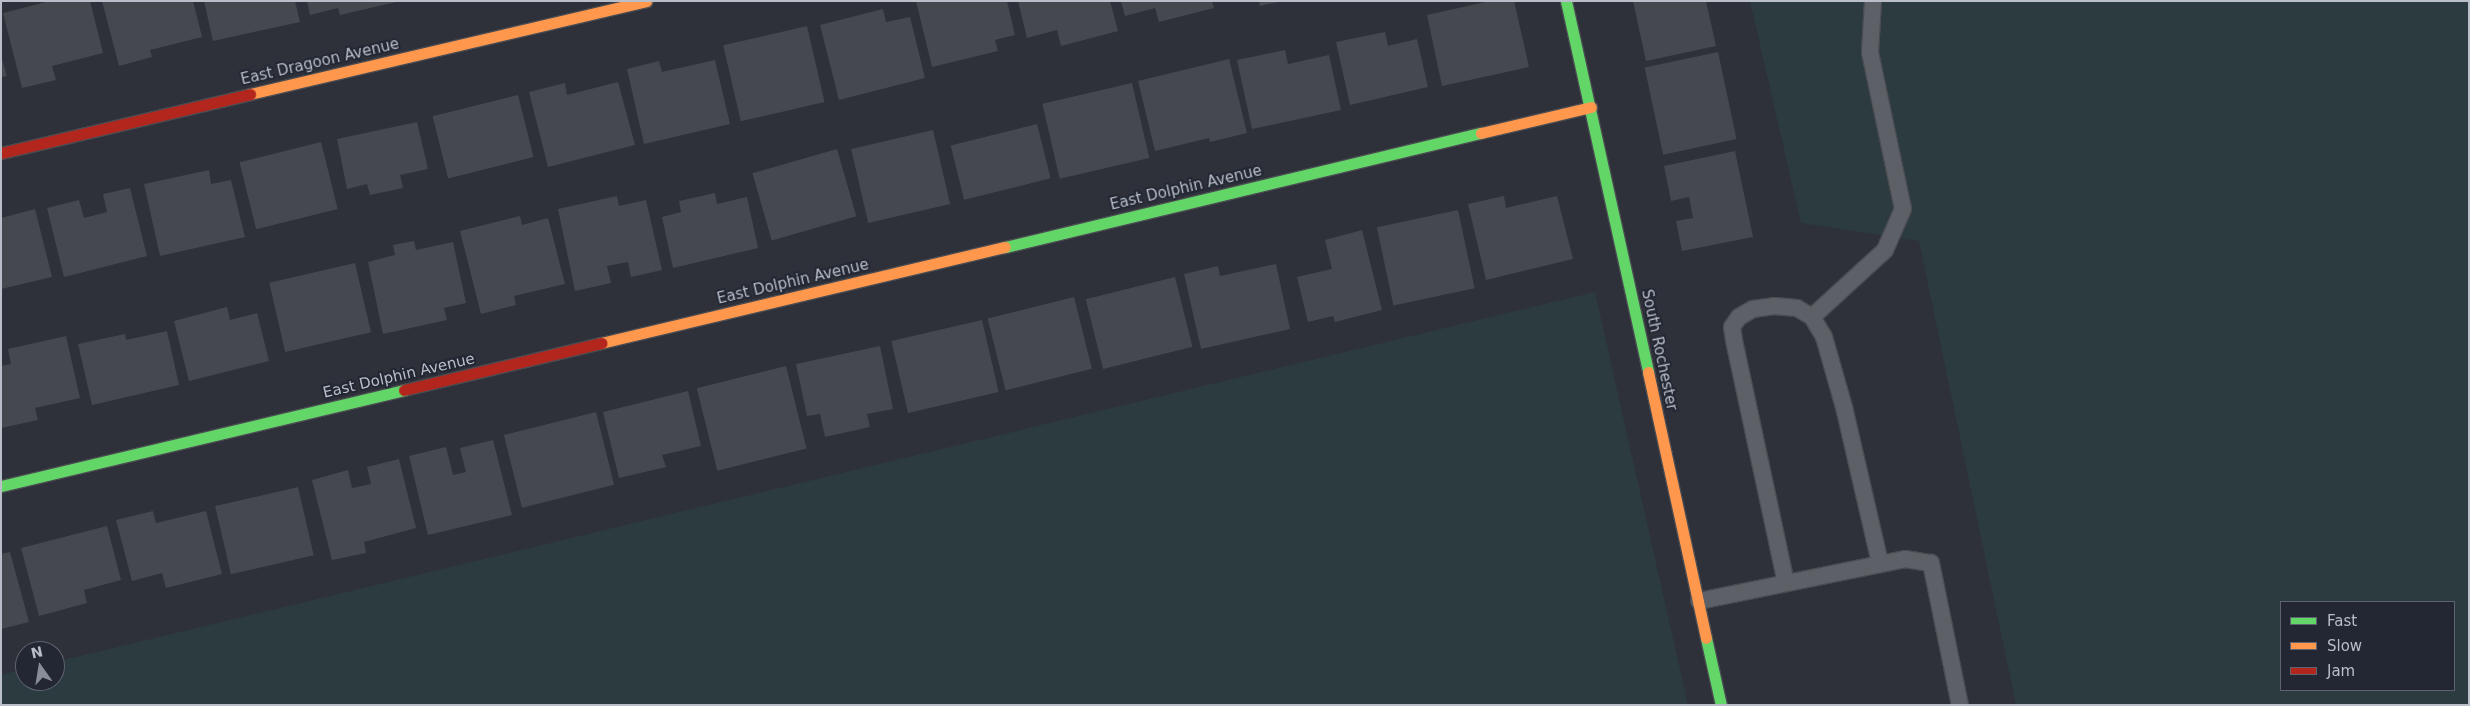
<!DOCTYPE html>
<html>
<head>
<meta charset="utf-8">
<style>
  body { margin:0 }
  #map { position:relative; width:2470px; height:706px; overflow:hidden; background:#2e3139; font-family:"DejaVu Sans",sans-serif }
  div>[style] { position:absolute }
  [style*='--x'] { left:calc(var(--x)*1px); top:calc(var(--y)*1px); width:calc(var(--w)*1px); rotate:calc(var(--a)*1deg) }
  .green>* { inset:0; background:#2c3b3f }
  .building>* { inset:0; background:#45484e; transform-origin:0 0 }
  .roads { filter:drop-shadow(1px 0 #4a4c52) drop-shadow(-1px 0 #4a4c52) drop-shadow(0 1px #4a4c52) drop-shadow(0 -1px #4a4c52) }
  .lane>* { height:16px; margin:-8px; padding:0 8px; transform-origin:8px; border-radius:8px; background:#5e6067 }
  .fast>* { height:11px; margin:-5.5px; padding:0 5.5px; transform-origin:5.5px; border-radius:5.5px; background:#63d668 }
  .slow>* { height:11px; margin:-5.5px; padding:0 5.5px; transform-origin:5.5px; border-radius:5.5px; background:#ff974d }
  .jam>* { height:11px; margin:-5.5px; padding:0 5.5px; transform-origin:5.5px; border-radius:5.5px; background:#b3261e }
  span { translate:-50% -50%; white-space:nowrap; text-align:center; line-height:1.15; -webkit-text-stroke:4px #222733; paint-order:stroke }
  .street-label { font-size:15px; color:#b9bec9 }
  .frame { position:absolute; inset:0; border:2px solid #b9bec9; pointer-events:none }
  .legend { position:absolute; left:2280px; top:601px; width:175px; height:90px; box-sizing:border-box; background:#222733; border:1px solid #5e636f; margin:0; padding:6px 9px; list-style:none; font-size:15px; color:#b9bec9 }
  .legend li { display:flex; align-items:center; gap:10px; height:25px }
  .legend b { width:25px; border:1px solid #5e636f }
  .north { position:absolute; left:15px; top:641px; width:50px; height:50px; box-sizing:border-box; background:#222733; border:1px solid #5e636f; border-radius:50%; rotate:347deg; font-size:14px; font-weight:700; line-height:20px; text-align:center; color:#b9bec9 }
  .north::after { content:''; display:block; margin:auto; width:18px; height:22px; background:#888d97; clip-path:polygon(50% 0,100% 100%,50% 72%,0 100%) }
</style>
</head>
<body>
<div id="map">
  <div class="green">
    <div style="clip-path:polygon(evenodd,1750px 1px,2469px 1px,2469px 705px,2016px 705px,1919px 241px,1801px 223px,1750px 1px,2281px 602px,2454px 602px,2454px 690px,2281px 690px,2281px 602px)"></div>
    <div style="clip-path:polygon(1595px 292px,1688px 705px,1px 705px,1px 675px,25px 669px,25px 681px,55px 681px,55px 662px)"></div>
  </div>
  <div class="building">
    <div style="clip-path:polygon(50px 1px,90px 1px,103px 53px,52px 66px,56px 80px,22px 88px,3px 13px)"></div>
    <div style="clip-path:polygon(102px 1px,193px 1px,202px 37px,150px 50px,152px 57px,119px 66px)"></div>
    <div style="clip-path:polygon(204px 1px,295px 1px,300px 22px,213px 41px)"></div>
    <div style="clip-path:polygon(307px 1px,396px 1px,396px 2px,340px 15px,338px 8px,310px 15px)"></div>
    <div style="clip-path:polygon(916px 1px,1007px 1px,1015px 35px,995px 40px,998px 51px,932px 67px)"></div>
    <div style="clip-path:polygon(1018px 1px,1110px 1px,1118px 31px,1061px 46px,1057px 30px,1027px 38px)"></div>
    <div style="clip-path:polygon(1121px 1px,1212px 1px,1214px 8px,1159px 22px,1155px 8px,1125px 16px)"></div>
    <div style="clip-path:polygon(1259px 1px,1278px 1px,1278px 2px,1260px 6px)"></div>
    <div style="clip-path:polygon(1490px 1px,1514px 1px,1529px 67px,1442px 86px,1427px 15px)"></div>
    <div style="clip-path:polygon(1633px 1px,1706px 1px,1716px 46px,1646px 61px)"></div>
    <div style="clip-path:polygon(883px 9px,886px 22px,910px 17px,925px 78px,839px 100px,820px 25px)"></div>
    <div style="left:807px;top:26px;width:78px;height:86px;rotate:77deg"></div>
    <div style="clip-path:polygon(1385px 32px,1388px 46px,1417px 39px,1428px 87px,1350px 105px,1336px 42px)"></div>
    <div style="clip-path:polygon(1285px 50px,1288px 64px,1329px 55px,1341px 110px,1252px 129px,1237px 60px)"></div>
    <div style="left:1718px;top:52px;width:89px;height:75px;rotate:78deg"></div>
    <div style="clip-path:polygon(1px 56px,7px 76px,1px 77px)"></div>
    <div style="clip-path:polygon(1229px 59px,1247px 133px,1210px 142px,1209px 138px,1155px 151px,1138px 81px)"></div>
    <div style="clip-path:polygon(715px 60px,730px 124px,644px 144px,627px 69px,659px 61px,662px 72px)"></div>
    <div style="clip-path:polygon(618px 82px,635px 145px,548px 167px,529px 92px,565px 83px,567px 95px)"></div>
    <div style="left:1132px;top:83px;width:77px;height:92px;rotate:77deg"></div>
    <div style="left:518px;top:95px;width:64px;height:88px;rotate:76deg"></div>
    <div style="clip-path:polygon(417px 122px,428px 169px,400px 175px,403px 188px,370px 195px,367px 184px,347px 189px,337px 139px)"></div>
    <div style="left:1037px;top:124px;width:56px;height:89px;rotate:76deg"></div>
    <div style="left:933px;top:130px;width:76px;height:84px;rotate:77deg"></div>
    <div style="left:321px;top:142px;width:69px;height:84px;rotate:76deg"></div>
    <div style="left:837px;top:149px;width:70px;height:88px;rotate:74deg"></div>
    <div style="clip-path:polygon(1735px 151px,1753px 237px,1682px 251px,1676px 221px,1693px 218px,1689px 197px,1671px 201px,1664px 166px)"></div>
    <div style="clip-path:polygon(209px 170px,211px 184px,231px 180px,245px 237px,160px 256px,144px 184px)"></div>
    <div style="clip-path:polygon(130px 188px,147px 256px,64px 277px,47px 208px,79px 200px,84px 218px,107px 212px,103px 194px)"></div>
    <div style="clip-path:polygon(715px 193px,717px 204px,747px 197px,758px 248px,673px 268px,662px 217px,681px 212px,679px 201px)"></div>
    <div style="clip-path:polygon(617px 196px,619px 206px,646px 200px,662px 270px,631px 277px,628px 262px,607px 266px,611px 283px,575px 291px,558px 209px)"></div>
    <div style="clip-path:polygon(1504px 196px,1506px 208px,1557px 196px,1573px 259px,1486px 280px,1468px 204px)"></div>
    <div style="clip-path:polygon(35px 209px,52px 277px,1px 289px,1px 218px)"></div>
    <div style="left:1458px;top:210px;width:80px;height:83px;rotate:78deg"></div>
    <div style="clip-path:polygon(520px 216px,522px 225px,548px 218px,565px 284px,514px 296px,516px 305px,481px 314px,460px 231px)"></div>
    <div style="clip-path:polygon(1362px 230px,1382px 310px,1335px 322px,1333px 316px,1308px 322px,1297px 277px,1332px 269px,1325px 240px)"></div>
    <div style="clip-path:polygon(414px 241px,416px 250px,453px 242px,466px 303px,444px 308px,447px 320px,383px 334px,368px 262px,395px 255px,393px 245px)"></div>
    <div style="left:355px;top:263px;width:71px;height:88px;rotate:77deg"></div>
    <div style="clip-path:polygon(1276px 264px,1290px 329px,1201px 349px,1184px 274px,1218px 266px,1220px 276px)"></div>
    <div style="left:1175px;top:277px;width:72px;height:92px;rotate:76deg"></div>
    <div style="left:1074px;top:297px;width:74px;height:89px;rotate:76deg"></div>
    <div style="clip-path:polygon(227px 307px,230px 320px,257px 313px,269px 361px,189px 381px,174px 321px)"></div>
    <div style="left:982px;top:320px;width:74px;height:93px;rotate:77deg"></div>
    <div style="clip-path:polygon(167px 331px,179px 385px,92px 405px,78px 344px,125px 334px,126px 340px)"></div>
    <div style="clip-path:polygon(66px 336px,80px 398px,35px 408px,38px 420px,1px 428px,1px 366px,11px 364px,8px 349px)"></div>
    <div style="clip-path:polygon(880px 346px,893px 409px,867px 414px,870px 427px,825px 437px,820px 414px,807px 416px,796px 364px)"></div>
    <div style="left:786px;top:366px;width:85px;height:92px;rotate:76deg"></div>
    <div style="clip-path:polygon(688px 391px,701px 446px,662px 455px,666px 467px,619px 478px,603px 412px)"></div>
    <div style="left:596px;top:412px;width:75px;height:95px;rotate:76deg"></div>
    <div style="clip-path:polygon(493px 440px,512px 515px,428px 535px,409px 456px,446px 447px,453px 475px,466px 472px,460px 448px)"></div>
    <div style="clip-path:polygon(399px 459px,416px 528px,364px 542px,366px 553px,332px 560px,312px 480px,348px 470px,352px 488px,371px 484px,367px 467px)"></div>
    <div style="left:298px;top:487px;width:70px;height:85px;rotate:77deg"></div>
    <div style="clip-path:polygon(153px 511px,156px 523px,206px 511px,222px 574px,166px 588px,162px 573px,132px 581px,116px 520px)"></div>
    <div style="clip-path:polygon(107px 526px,121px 580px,84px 590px,87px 603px,39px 616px,21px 548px)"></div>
    <div style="clip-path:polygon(10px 552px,29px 622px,1px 629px,1px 554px)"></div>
  </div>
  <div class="roads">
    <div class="lane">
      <div style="--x:1812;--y:317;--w:99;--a:-42.5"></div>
      <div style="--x:1885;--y:250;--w:45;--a:-66.3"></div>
      <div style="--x:1903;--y:209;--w:160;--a:-101.9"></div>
      <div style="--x:1870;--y:52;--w:51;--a:-86.6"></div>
      <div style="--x:1786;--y:583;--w:249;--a:-102.1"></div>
      <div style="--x:1734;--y:340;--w:13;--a:-99"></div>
      <div style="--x:1732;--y:327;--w:12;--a:-55"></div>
      <div style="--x:1739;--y:317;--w:16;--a:-30"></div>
      <div style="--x:1753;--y:309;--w:21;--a:-8"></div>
      <div style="--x:1774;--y:306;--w:23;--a:5"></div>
      <div style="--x:1797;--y:308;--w:17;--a:31"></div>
      <div style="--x:1812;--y:317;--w:23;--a:59"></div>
      <div style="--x:1824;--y:337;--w:73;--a:74.1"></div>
      <div style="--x:1844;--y:407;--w:160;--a:77"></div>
      <div style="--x:1699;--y:601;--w:210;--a:-11.5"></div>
      <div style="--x:1905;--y:559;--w:26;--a:9"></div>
      <div style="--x:1931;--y:563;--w:145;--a:78.5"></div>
    </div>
    <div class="fast">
      <div style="--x:1566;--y:1;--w:380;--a:77.5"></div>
      <div style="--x:1005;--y:247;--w:489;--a:-13.5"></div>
      <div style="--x:1;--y:486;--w:414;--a:-13.4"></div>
      <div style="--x:1706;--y:638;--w:69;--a:77.4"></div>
    </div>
    <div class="slow">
      <div style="--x:250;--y:94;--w:407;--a:-13.2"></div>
      <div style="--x:1481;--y:133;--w:113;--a:-13.3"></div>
      <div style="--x:601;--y:343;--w:415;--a:-13.4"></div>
      <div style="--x:1648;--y:372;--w:272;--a:77.7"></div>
    </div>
    <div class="jam">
      <div style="--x:1;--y:153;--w:256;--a:-13.3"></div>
      <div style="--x:404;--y:390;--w:203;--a:-13.4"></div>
    </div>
  </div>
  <div class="street-label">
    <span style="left:320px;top:62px;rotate:-13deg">East Dragoon Avenue</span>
    <span style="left:1186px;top:188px;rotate:-13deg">East Dolphin Avenue</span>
    <span style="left:793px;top:282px;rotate:-13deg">East Dolphin Avenue</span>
    <span style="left:1659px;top:350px;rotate:78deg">South Rochester</span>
    <span style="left:399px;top:376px;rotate:-13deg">East Dolphin Avenue</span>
  </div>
  <div class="frame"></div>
  <ul class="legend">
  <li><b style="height:6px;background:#63d668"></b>Fast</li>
  <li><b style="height:6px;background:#ff974d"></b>Slow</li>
  <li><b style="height:6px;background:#b3261e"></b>Jam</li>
  </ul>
  <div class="north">N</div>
</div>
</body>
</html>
